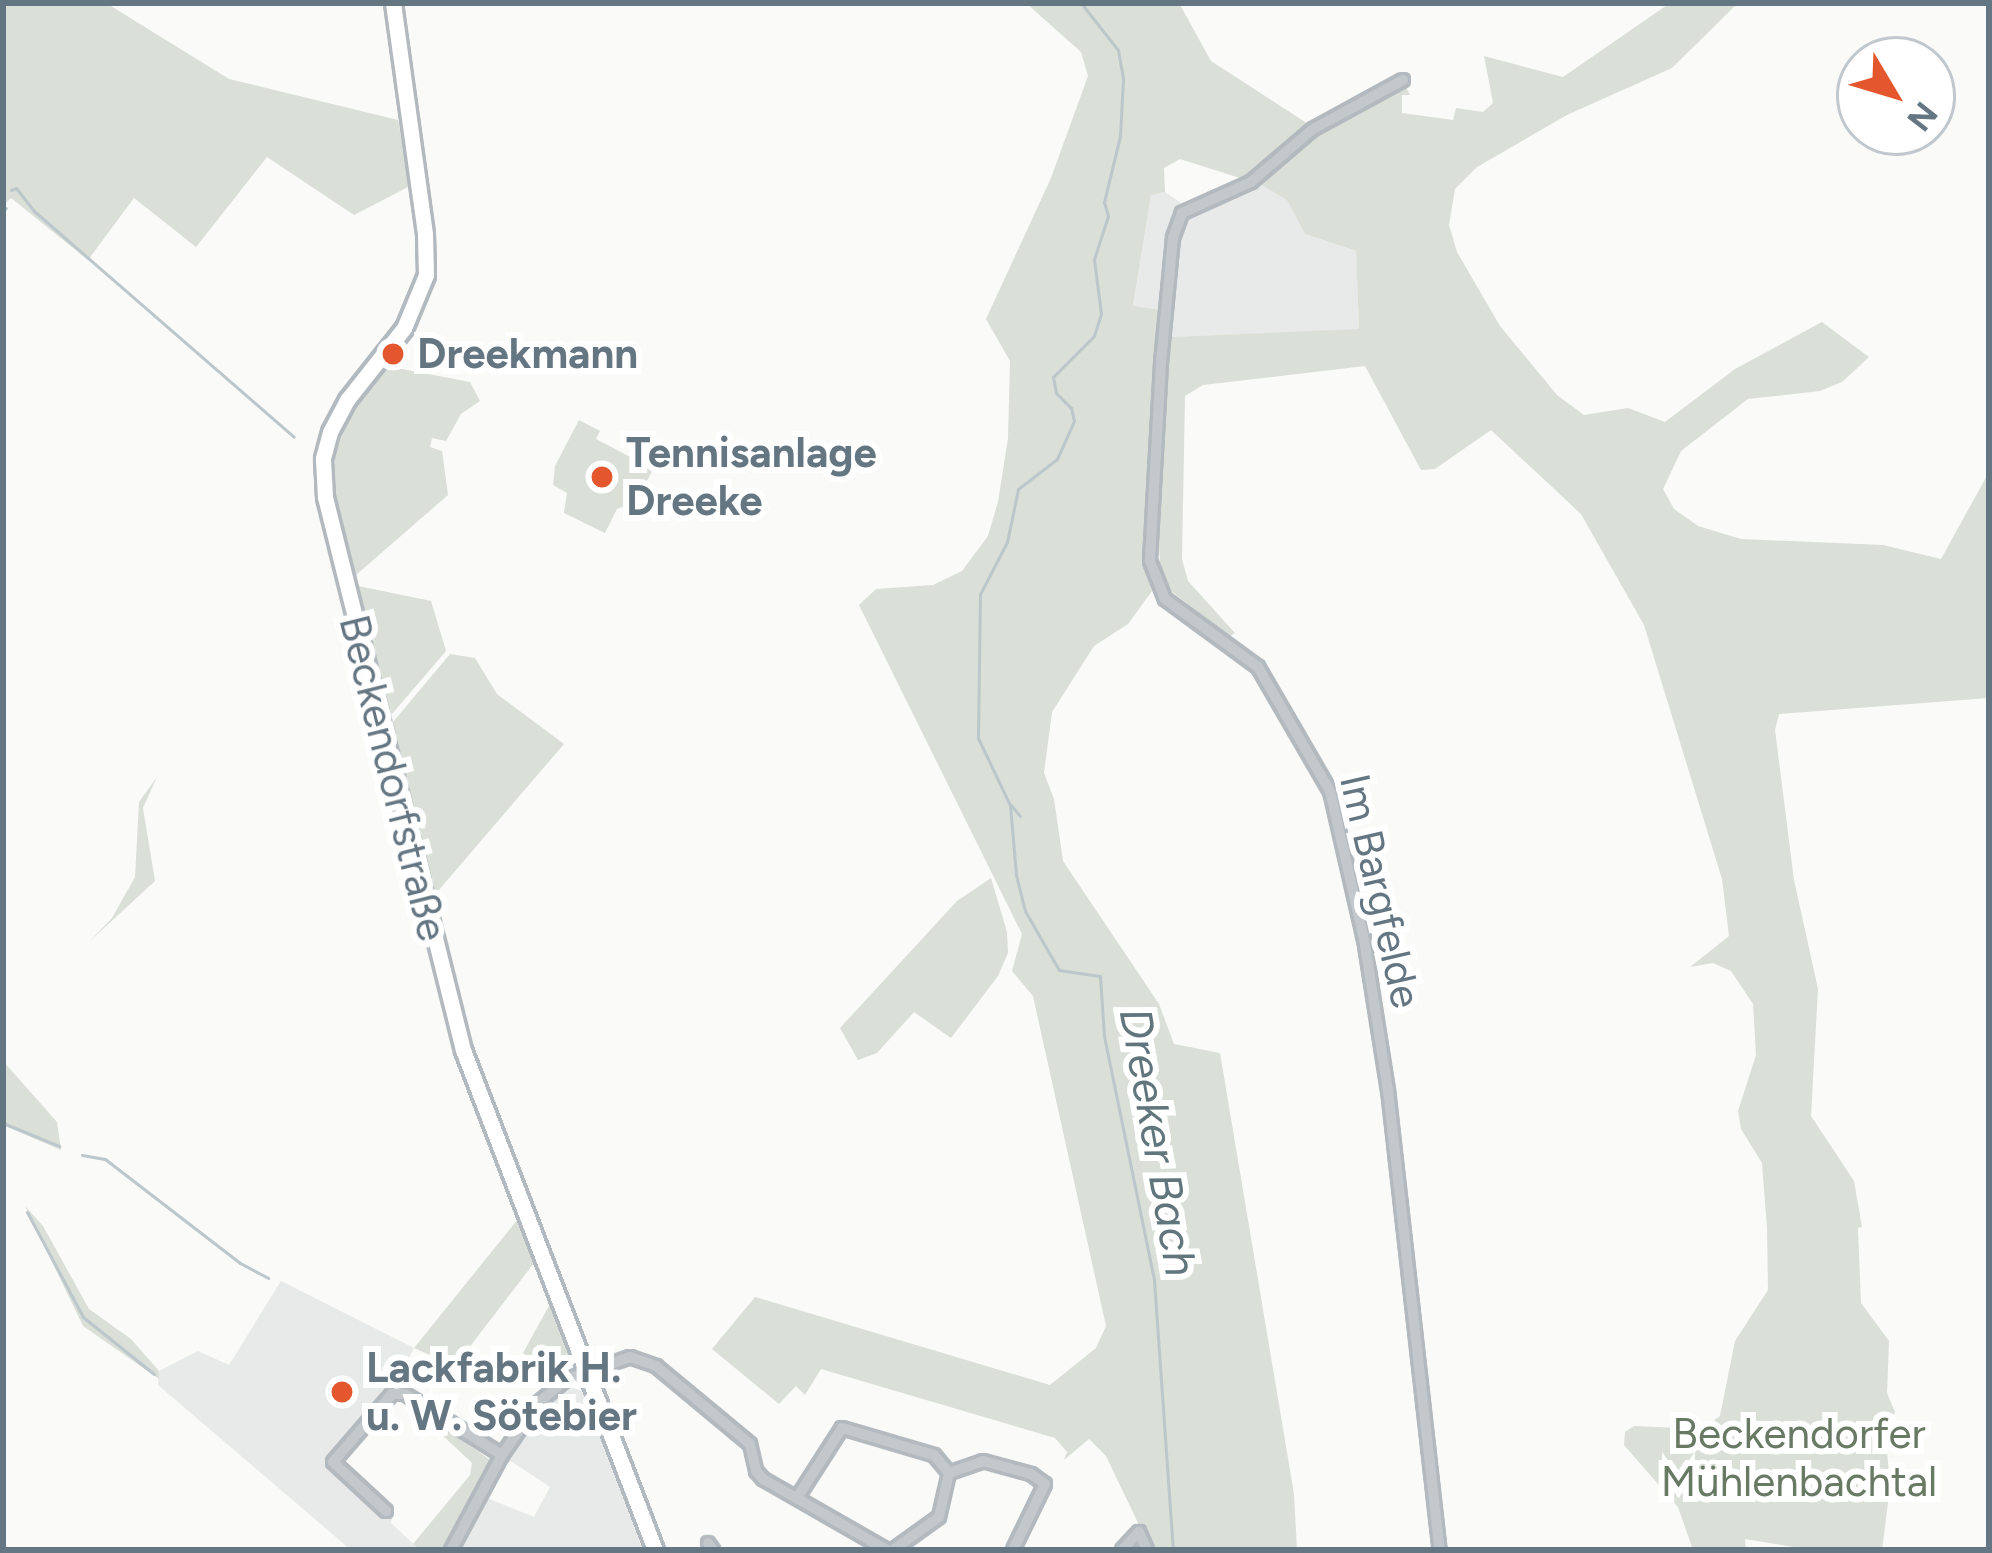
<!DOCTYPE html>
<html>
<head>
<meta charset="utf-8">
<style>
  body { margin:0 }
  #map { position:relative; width:1992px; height:1553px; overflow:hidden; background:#fafaf8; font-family:Figtree,sans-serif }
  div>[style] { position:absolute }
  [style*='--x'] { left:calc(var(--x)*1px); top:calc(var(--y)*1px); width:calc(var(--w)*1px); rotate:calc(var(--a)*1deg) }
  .built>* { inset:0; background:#e8e9e9 }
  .green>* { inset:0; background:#dadfd7 }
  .stream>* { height:3px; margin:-1.5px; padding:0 1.5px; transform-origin:1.5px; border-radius:1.5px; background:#bbc7cb }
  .roads { filter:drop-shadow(3px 0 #b3babf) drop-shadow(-3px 0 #b3babf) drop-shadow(0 3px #b3babf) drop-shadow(0 -3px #b3babf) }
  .street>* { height:10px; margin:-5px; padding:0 5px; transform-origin:5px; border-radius:5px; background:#c3c8cc }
  .secondary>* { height:15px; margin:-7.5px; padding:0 7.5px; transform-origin:7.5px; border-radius:7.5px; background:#fff }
  .dots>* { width:33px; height:33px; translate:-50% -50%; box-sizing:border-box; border:6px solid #fff; border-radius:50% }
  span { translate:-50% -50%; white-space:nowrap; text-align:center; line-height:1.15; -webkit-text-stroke:12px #fff; paint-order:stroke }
  .poi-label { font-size:42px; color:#657683; font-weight:700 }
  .left { translate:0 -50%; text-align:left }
  .street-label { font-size:42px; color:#657683 }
  .park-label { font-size:42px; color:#687a64 }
  .water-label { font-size:45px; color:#60757c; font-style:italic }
  .frame { position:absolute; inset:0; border:6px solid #657683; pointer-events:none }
  .north { position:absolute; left:1836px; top:36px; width:120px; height:120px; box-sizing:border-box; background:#fff; border:3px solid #c1c8cd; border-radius:50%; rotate:128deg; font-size:33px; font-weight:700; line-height:48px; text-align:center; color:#657683 }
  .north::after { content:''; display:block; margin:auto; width:42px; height:54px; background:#e4572e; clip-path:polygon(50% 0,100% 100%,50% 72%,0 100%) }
</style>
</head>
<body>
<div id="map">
  <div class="built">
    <div style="clip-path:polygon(1265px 178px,1285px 195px,1305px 234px,1356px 251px,1359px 330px,1171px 337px,1172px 311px,1133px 307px,1151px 194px,1165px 192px,1193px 211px)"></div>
    <div style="clip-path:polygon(281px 1281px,414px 1348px,396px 1383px,330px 1454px,394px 1509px,391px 1523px,420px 1550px,351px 1550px,158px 1385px,159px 1371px,198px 1351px,229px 1365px)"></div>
    <div style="clip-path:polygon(567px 1385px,583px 1392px,643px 1550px,456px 1550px,485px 1497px,534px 1517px,550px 1487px,506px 1458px,540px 1407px,544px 1411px)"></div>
  </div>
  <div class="green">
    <div style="clip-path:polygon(3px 3px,106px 3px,229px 79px,398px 120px,410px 186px,354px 215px,267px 157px,196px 247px,134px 198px,88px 260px,11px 198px,3px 206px)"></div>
    <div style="clip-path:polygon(1026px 3px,1179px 3px,1211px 61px,1319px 131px,1404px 83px,1410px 95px,1402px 95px,1402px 113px,1453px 120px,1456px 108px,1483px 112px,1493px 103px,1484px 56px,1563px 77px,1670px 3px,1738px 3px,1672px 68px,1567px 115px,1477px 167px,1455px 189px,1449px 225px,1457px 252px,1500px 326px,1557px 395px,1584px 415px,1628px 408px,1665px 422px,1735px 369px,1822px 322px,1869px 357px,1842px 382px,1820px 391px,1748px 399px,1681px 451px,1663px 489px,1674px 509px,1698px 526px,1741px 539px,1883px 545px,1941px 559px,1989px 472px,1989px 698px,1779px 714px,1775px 730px,1794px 880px,1818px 989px,1811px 1116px,1854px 1181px,1862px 1227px,1858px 1228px,1861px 1303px,1889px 1341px,1887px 1393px,1895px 1412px,1887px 1450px,1890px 1487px,1882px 1550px,1812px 1550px,1745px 1539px,1746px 1550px,1693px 1550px,1678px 1507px,1624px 1445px,1625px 1432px,1634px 1426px,1702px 1429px,1720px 1416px,1735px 1341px,1768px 1290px,1767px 1228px,1762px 1163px,1741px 1129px,1738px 1111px,1756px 1055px,1753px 1004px,1731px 971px,1713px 963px,1690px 967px,1729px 936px,1722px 879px,1644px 625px,1581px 514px,1491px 430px,1435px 469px,1421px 470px,1365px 366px,1203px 385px,1185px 396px,1182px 559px,1188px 581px,1235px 633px,1229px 637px,1161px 583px,1157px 510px,1171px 337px,1359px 329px,1356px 251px,1305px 234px,1287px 200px,1262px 185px,1180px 159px,1164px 168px,1165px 192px,1151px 195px,1133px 306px,1161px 310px,1142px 558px,1152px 591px,1128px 624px,1094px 646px,1052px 712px,1044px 773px,1054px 799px,1063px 861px,1159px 1004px,1174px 1044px,1220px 1053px,1294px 1494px,1297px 1550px,1151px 1550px,1106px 1456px,1089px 1439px,1064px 1460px,1067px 1452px,1055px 1438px,821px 1369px,805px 1395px,796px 1386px,779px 1404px,712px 1349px,755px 1297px,1050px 1385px,1096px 1348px,1106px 1326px,1033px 996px,1012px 971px,1022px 934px,859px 605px,876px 589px,933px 585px,962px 571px,988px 536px,998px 502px,1008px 438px,1010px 361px,986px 319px,1051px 178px,1088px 76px,1081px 52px)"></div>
    <div style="clip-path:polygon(386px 366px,470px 382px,480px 401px,461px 414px,446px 441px,432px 438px,430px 447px,442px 451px,448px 495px,356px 575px,334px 497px,335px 452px,357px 402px)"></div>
    <div style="clip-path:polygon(579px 420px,600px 431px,596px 439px,653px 469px,637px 501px,617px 509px,605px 533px,564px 513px,567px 493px,553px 485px,555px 466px)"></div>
    <div style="clip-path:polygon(358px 586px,431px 601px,446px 651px,386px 721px)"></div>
    <div style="clip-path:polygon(450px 654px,475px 658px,497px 694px,564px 744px,432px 898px,388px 728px)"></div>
    <div style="clip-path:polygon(157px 777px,143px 808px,155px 881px,90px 941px,112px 918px,135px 877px,139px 802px)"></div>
    <div style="clip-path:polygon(991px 878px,1007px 932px,1008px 953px,998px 976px,951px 1038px,914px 1012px,877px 1053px,858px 1060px,840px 1028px,957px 901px)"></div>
    <div style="clip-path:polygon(3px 1061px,57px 1122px,61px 1150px,3px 1125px)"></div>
    <div style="clip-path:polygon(25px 1206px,43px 1226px,89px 1309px,131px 1339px,159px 1371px,159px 1379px,83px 1326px)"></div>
    <div style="clip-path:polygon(518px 1219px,534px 1263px,455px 1366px,414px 1348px)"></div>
    <div style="clip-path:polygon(550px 1304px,571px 1360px,570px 1367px,554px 1376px,523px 1353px)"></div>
    <div style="clip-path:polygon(403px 1398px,493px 1462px,446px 1550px,420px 1550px,413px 1544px,470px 1475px,472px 1463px)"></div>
  </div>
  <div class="stream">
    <div style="--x:1081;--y:3;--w:60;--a:51.8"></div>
    <div style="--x:1118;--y:50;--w:29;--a:80"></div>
    <div style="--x:1123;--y:79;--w:57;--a:93"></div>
    <div style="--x:1120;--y:136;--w:68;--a:103.6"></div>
    <div style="--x:1104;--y:202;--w:15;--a:74"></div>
    <div style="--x:1108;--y:216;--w:45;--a:108"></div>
    <div style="--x:1094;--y:259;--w:55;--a:82.7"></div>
    <div style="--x:1101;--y:314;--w:23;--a:108"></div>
    <div style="--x:1094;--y:336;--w:58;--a:135"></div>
    <div style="--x:1053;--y:377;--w:16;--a:79"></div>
    <div style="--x:1056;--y:393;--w:21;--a:45"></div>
    <div style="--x:1071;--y:408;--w:13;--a:77"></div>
    <div style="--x:1074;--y:421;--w:42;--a:114.1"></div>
    <div style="--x:1057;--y:459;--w:49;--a:142.4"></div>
    <div style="--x:1018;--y:489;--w:54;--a:101.7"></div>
    <div style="--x:1007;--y:542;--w:59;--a:117.4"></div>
    <div style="--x:980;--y:594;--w:144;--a:90.8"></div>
    <div style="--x:978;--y:738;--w:74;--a:64.5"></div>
    <div style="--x:1010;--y:805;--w:70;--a:85.1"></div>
    <div style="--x:1016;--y:875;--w:37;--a:76"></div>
    <div style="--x:1025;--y:911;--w:68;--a:60"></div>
    <div style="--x:1059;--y:970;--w:41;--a:8.3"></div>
    <div style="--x:1100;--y:976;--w:60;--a:86.2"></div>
    <div style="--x:1104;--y:1036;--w:249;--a:78.4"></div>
    <div style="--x:1154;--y:1280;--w:271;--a:86"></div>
    <div style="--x:11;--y:190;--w:5;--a:-22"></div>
    <div style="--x:16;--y:188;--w:29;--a:52"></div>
    <div style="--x:34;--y:211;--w:344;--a:41"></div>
    <div style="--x:3;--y:211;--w:4;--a:-45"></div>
    <div style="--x:1011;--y:805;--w:14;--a:51"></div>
    <div style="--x:3;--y:1123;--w:61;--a:22.3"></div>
    <div style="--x:82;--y:1155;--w:23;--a:10"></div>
    <div style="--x:105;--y:1159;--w:170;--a:37.6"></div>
    <div style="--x:240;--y:1263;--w:32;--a:28"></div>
    <div style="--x:27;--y:1212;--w:119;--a:61.9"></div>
    <div style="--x:83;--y:1317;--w:91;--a:38.8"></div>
  </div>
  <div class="roads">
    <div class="street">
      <div style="--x:1403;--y:80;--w:102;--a:151.4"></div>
      <div style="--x:1313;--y:129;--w:82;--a:139.5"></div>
      <div style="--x:1251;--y:182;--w:76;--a:155.8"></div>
      <div style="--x:1182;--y:213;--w:27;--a:110"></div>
      <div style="--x:1173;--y:238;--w:126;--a:95.5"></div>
      <div style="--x:1161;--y:363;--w:198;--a:93.2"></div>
      <div style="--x:1150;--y:561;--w:41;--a:68.5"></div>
      <div style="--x:1165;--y:599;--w:115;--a:36.2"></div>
      <div style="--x:1258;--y:667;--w:143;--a:59.9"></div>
      <div style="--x:1330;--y:791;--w:152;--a:77.1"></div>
      <div style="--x:1364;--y:939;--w:153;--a:81"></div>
      <div style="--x:1388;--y:1090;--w:463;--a:83.6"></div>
      <div style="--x:949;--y:1473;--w:36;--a:-19"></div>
      <div style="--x:983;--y:1461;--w:50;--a:15.2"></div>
      <div style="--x:1031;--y:1474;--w:17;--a:36"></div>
      <div style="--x:1045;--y:1484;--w:73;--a:115.9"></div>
      <div style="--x:797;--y:1498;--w:83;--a:-57.3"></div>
      <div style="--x:842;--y:1428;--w:96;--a:16.4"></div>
      <div style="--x:934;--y:1455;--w:23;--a:50"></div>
      <div style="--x:949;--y:1473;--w:45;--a:102.8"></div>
      <div style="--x:939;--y:1517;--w:57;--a:144.3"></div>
      <div style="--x:386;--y:1511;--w:72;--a:-137.2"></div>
      <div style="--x:333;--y:1462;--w:90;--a:-49.1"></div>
      <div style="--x:392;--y:1394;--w:13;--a:0"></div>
      <div style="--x:405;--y:1394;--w:115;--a:32.2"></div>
      <div style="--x:708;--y:1543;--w:9;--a:54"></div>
      <div style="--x:451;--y:1550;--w:108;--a:-61.8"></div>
      <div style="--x:502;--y:1455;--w:63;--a:-55.3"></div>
      <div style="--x:538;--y:1403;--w:35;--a:-40"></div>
      <div style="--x:565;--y:1380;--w:69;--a:-19.5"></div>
      <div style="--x:630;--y:1357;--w:28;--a:19"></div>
      <div style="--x:656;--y:1366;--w:122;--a:39.7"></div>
      <div style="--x:750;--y:1444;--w:28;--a:77"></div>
      <div style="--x:756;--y:1471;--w:11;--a:49"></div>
      <div style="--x:763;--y:1479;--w:143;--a:29.8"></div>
      <div style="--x:1122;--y:1550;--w:25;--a:-47"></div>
      <div style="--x:1139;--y:1532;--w:20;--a:66"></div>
    </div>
    <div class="secondary">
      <div style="--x:393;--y:3;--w:233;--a:82.1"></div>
      <div style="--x:425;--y:234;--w:41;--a:88.6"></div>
      <div style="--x:426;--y:275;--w:57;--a:112.5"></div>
      <div style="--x:404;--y:328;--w:92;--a:128.4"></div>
      <div style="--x:347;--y:400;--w:36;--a:118"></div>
      <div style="--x:330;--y:432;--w:28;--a:105"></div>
      <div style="--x:323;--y:459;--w:38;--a:87"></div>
      <div style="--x:325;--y:497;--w:570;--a:75.99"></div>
      <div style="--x:463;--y:1050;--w:536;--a:68.99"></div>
    </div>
  </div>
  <div class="dots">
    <div style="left:393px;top:354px;background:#e4572e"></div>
    <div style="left:602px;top:477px;background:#e4572e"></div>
    <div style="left:342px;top:1392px;background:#e4572e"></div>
  </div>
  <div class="poi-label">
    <span class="left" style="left:417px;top:354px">Dreekmann</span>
    <span class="left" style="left:626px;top:477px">Tennisanlage<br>Dreeke</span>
    <span class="left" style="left:366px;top:1392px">Lackfabrik H.<br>u. W. Sötebier</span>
  </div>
  <div class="street-label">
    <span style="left:393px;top:778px;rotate:76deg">Beckendorfstraße</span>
    <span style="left:1380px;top:891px;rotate:77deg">Im Bargfelde</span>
  </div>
  <div class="park-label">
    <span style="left:1799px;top:1458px">Beckendorfer<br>Mühlenbachtal</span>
  </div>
  <div class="water-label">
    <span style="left:1158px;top:1142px;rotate:80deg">Dreeker Bach</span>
  </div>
  <div class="frame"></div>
  <div class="north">N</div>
</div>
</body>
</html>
